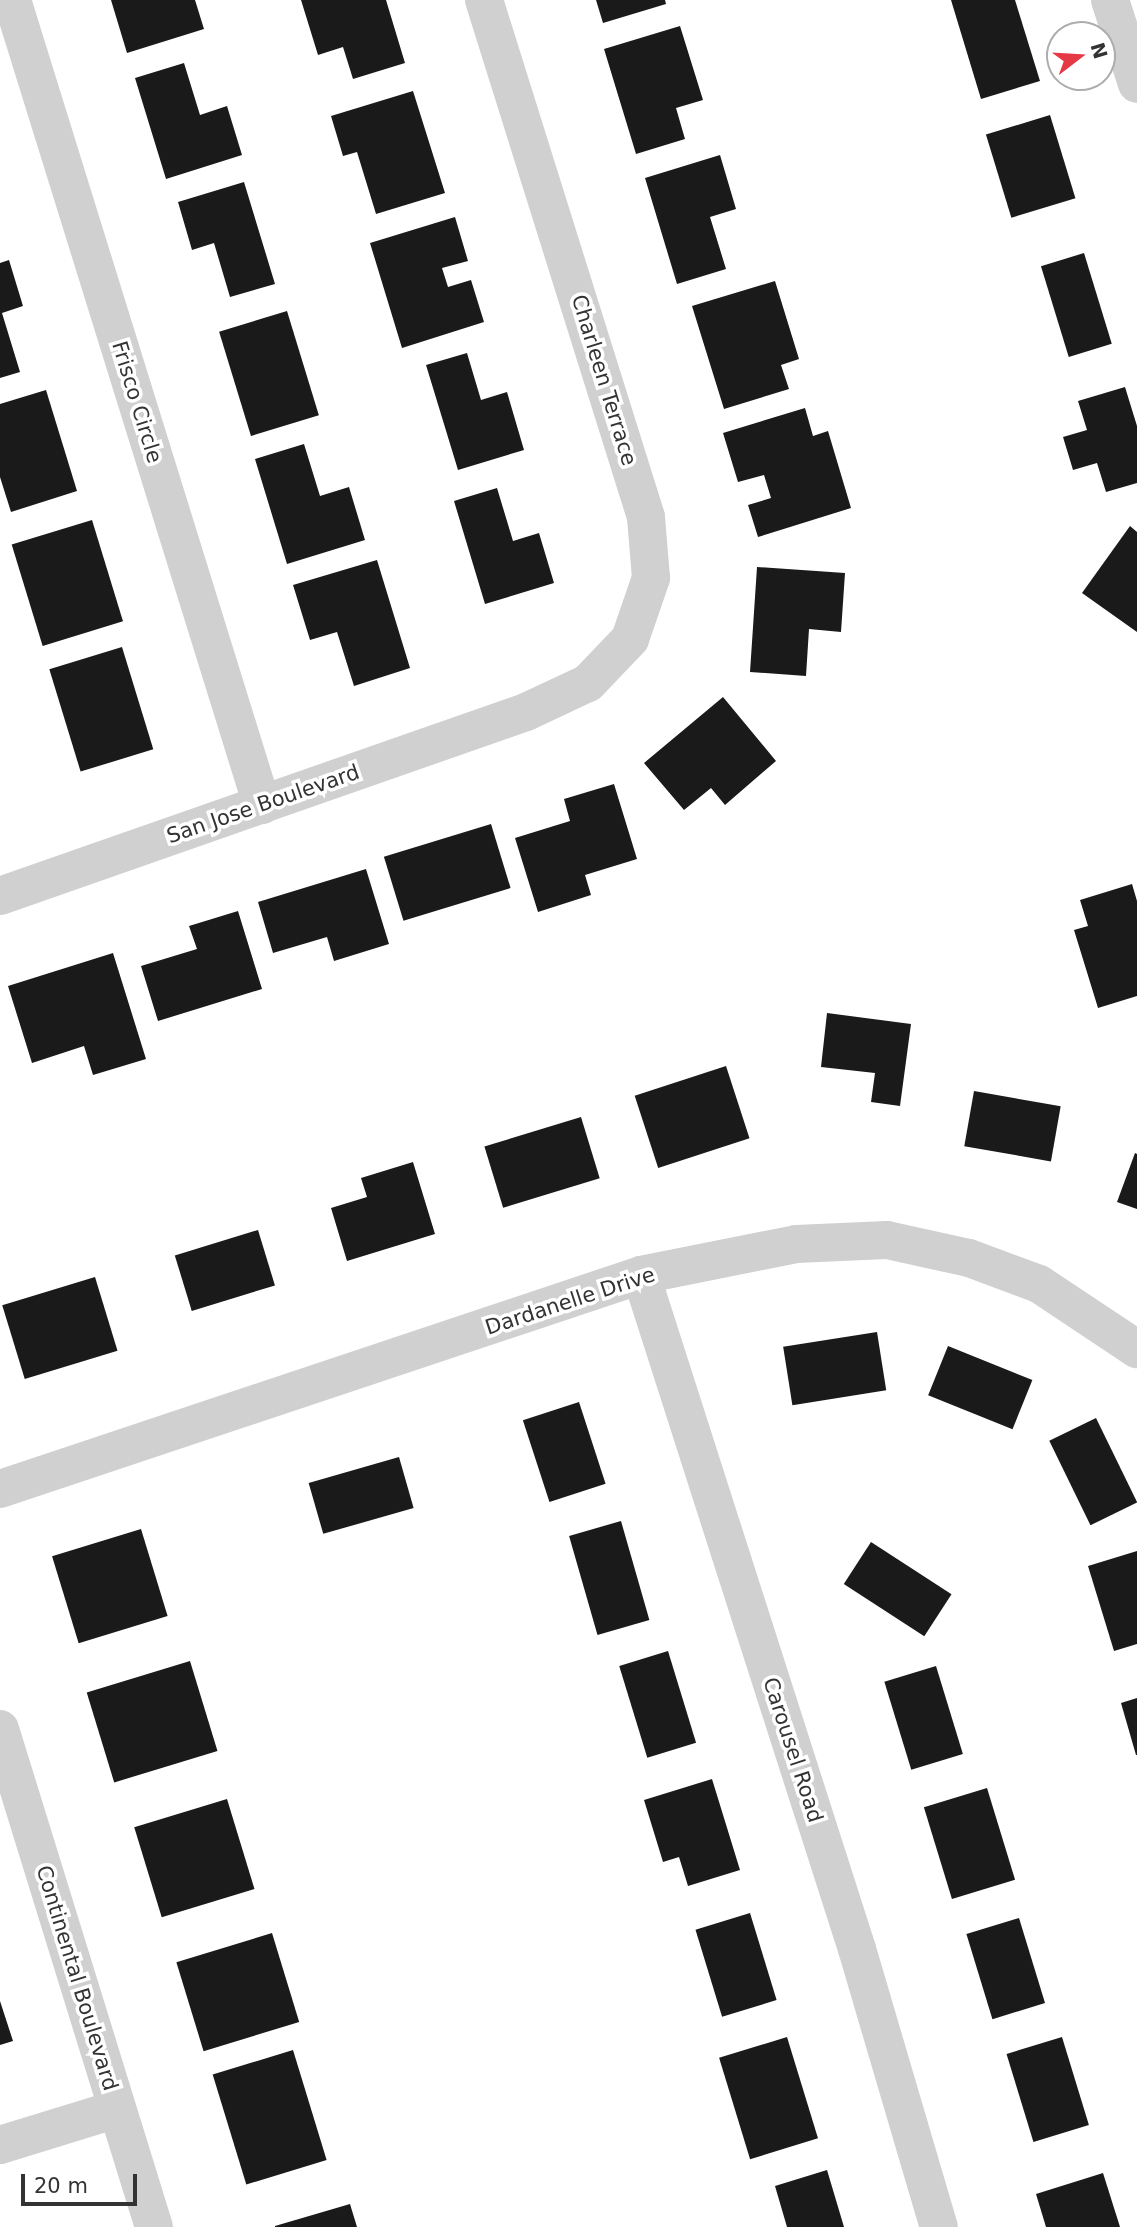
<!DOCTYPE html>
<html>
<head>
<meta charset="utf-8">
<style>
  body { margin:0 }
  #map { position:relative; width:1137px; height:2227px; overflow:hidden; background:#fff; font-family:"DejaVu Sans",sans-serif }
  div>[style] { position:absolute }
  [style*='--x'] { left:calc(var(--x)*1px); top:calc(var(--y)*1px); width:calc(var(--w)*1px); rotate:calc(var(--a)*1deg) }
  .building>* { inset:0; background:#1a1a1a; transform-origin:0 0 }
  .minor>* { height:38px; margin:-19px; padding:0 19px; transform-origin:19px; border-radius:19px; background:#d0d0d0 }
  span { translate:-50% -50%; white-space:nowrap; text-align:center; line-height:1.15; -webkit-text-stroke:7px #fff; paint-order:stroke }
  .street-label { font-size:21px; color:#333 }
  .north { position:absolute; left:1046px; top:21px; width:70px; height:70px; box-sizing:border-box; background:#fff; border:2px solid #adadad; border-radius:50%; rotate:73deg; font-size:19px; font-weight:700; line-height:28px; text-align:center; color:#333 }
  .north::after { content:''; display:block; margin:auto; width:24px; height:32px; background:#e63946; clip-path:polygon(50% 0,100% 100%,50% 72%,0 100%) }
  .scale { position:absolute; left:21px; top:2174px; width:116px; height:32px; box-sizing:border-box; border:4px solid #333; border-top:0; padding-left:9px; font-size:21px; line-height:24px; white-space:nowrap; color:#333; -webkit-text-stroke:5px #fff; paint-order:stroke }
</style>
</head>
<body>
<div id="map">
  <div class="building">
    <div style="clip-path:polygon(111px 0,195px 0,204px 29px,127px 53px)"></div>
    <div style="clip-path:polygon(301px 0,386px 0,405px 63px,353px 79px,343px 47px,318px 55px)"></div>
    <div style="clip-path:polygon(596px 0,665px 0,666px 4px,603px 23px)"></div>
    <div style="clip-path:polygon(951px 0,1015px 0,1040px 81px,981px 99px)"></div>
    <div style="clip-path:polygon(680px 26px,703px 100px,676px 108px,685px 139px,636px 154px,604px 49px)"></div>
    <div style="clip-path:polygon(184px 63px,200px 115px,227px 106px,242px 155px,166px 179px,135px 78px)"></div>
    <div style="clip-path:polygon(413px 91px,445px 193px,376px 214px,357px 152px,343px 156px,331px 116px)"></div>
    <div style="left:1050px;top:115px;width:87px;height:67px;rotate:73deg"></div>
    <div style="clip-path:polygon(720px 155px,736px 209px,710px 217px,726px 269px,677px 284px,645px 178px)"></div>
    <div style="clip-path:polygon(244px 182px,275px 284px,230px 297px,214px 243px,192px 250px,178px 202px)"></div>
    <div style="clip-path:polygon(455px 217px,468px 261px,442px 268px,448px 287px,471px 280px,484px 322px,402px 348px,370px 243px)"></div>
    <div style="left:1084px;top:253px;width:95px;height:45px;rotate:73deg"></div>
    <div style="clip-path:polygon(9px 260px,23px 306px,2px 313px,20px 372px,0 378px,0 263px)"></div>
    <div style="clip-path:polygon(775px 281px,799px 359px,781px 365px,789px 389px,724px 409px,692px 306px)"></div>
    <div style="left:287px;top:311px;width:109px;height:71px;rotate:73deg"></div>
    <div style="clip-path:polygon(467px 353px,481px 400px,507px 392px,524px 450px,458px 470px,426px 365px)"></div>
    <div style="clip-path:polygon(1125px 387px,1137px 426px,1137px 483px,1106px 492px,1097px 463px,1073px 470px,1063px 437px,1087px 430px,1078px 401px)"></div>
    <div style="clip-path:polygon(46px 390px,77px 491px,11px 512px,0 477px,0 404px)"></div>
    <div style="clip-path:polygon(805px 408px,813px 436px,828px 431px,851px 508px,758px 537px,748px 505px,771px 498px,764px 475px,738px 482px,723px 433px)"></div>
    <div style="clip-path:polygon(304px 444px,320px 496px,349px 487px,365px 540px,287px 564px,255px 459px)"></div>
    <div style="clip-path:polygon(497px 488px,513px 541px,539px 533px,554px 583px,485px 604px,454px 501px)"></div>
    <div style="left:92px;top:520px;width:106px;height:84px;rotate:73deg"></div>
    <div style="clip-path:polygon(1130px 526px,1137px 532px,1137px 632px,1082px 593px)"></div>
    <div style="clip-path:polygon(377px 560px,410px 668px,354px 686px,337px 632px,310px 640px,293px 585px)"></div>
    <div style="clip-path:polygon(757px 567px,845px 573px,841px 632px,809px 629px,806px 676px,750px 672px)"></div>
    <div style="left:122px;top:647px;width:107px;height:76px;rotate:73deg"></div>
    <div style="clip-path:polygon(723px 697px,776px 761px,725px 805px,711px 788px,684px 810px,644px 763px)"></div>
    <div style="clip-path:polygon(614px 784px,637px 859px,585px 875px,591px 895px,538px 912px,515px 838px,570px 821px,564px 799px)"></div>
    <div style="left:491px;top:824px;width:67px;height:112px;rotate:73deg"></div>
    <div style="clip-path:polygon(366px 869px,389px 944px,334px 961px,327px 937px,273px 953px,258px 902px)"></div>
    <div style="clip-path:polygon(1132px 884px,1137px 901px,1137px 996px,1098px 1008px,1074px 930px,1088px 926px,1080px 900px)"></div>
    <div style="clip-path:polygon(238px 911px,262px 989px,158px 1021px,141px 966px,197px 949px,189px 926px)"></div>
    <div style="clip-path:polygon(113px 953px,146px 1059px,93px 1075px,84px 1046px,32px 1063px,8px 986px)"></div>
    <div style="clip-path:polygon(827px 1013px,911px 1024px,900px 1106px,871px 1102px,875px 1073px,821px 1067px)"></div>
    <div style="left:726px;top:1066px;width:76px;height:96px;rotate:72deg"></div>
    <div style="left:974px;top:1091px;width:88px;height:56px;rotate:10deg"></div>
    <div style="left:581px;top:1117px;width:64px;height:101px;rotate:73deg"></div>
    <div style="clip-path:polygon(1135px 1153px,1137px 1154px,1137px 1209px,1117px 1202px)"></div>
    <div style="clip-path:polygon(413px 1162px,435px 1234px,347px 1261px,331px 1208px,367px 1197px,361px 1178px)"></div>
    <div style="left:258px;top:1230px;width:58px;height:87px;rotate:73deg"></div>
    <div style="left:95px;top:1277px;width:77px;height:97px;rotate:73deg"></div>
    <div style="left:877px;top:1332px;width:59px;height:95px;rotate:81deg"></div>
    <div style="left:948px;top:1346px;width:91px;height:53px;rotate:22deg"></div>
    <div style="left:579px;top:1402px;width:86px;height:59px;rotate:72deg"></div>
    <div style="left:1096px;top:1418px;width:94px;height:52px;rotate:64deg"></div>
    <div style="left:399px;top:1457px;width:53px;height:94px;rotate:74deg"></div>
    <div style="left:621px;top:1521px;width:103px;height:54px;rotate:74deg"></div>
    <div style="left:141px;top:1529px;width:91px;height:93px;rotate:73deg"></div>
    <div style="left:871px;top:1542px;width:96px;height:50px;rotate:33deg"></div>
    <div style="clip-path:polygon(1137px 1551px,1137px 1644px,1114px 1651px,1088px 1566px)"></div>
    <div style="left:668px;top:1651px;width:96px;height:51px;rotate:73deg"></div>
    <div style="left:190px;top:1661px;width:94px;height:108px;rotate:73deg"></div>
    <div style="left:936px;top:1666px;width:92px;height:54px;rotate:73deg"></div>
    <div style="clip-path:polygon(1137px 1698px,1137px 1755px,1136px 1755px,1121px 1703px)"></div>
    <div style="clip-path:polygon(712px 1779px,740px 1870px,688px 1886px,679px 1857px,663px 1862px,644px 1800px)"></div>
    <div style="left:987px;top:1788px;width:96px;height:66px;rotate:73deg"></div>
    <div style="left:227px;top:1799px;width:94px;height:97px;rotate:73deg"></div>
    <div style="left:750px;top:1913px;width:91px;height:57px;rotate:73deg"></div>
    <div style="left:1019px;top:1918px;width:89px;height:55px;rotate:73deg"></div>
    <div style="left:272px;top:1933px;width:93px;height:100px;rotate:73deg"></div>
    <div style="clip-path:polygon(0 2001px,13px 2041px,0 2045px)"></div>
    <div style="left:787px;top:2037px;width:106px;height:71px;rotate:73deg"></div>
    <div style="left:1062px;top:2037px;width:92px;height:58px;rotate:73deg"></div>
    <div style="left:293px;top:2050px;width:115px;height:84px;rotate:73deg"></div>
    <div style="clip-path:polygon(827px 2170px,844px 2227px,787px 2227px,775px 2186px)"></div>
    <div style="clip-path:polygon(1103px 2173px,1120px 2227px,1046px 2227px,1036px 2194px)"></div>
    <div style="clip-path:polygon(350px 2204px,357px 2227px,275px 2227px,275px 2226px)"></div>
  </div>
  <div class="minor">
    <div style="--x:12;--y:0;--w:843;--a:72.75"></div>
    <div style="--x:1110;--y:0;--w:88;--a:72.2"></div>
    <div style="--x:0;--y:896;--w:557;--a:-19.28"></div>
    <div style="--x:526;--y:712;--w:68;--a:-25.1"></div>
    <div style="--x:588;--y:683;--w:61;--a:-46.3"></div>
    <div style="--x:630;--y:639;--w:65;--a:-71"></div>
    <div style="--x:651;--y:578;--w:61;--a:-94.7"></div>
    <div style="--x:646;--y:517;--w:542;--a:-107.4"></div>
    <div style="--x:641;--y:1275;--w:708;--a:72.23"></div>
    <div style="--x:857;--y:1949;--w:290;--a:73.6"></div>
    <div style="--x:0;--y:1489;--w:676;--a:-18.46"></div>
    <div style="--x:641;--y:1275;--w:158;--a:-11.3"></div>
    <div style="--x:796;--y:1244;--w:91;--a:-2.5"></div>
    <div style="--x:887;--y:1240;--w:84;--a:12.4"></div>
    <div style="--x:969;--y:1258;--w:75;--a:20.4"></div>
    <div style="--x:1039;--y:1284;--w:118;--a:33.6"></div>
    <div style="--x:0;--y:1729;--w:521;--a:72.82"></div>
    <div style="--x:0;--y:2145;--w:122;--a:-17.1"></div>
  </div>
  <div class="street-label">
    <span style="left:604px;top:380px;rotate:73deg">Charleen Terrace</span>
    <span style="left:137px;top:402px;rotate:73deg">Frisco Circle</span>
    <span style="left:263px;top:804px;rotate:-19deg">San Jose Boulevard</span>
    <span style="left:570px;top:1301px;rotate:-18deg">Dardanelle Drive</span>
    <span style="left:793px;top:1750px;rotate:72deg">Carousel Road</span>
    <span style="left:77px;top:1978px;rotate:73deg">Continental Boulevard</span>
  </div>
  <div class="north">N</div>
  <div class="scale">20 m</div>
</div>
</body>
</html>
